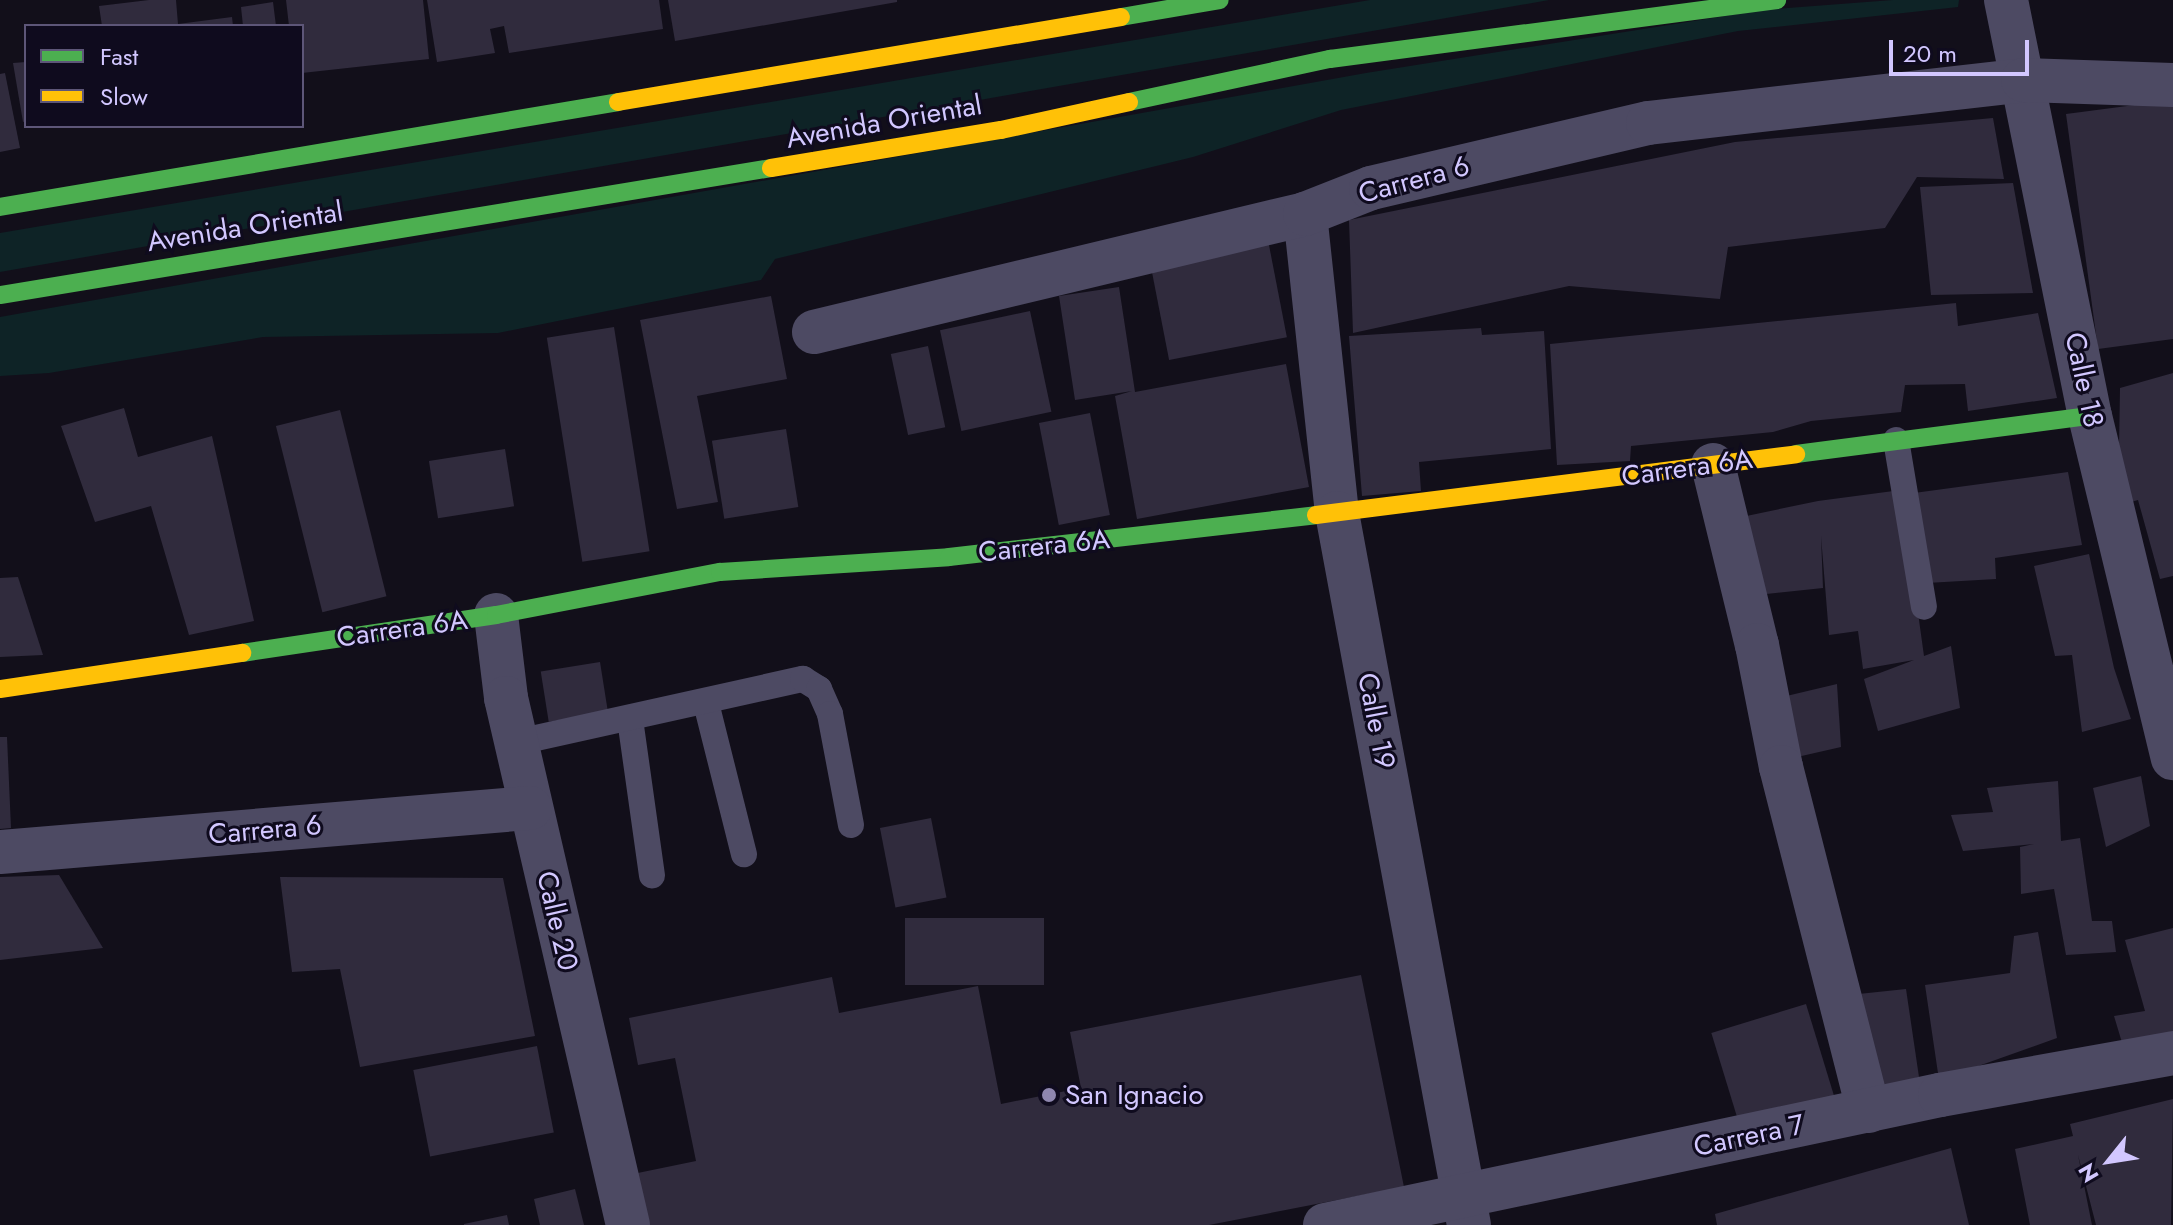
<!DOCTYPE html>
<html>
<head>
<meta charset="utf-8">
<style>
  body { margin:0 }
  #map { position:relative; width:2173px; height:1225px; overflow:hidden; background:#120f1a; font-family:Jost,sans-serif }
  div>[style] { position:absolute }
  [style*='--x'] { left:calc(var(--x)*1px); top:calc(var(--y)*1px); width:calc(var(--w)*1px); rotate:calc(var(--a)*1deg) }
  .green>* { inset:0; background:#0e2326 }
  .building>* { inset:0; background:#302b3d; transform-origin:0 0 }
  .lane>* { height:26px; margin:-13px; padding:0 13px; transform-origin:13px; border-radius:13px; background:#4d4a63 }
  .street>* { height:44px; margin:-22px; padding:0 22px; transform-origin:22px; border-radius:22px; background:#4d4a63 }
  .fast>* { height:18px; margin:-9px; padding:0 9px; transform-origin:9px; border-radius:9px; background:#4caf50 }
  .slow>* { height:18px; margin:-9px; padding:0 9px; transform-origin:9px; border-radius:9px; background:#ffc107 }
  .dots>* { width:22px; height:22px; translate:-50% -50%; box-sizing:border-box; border:4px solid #0f0b1e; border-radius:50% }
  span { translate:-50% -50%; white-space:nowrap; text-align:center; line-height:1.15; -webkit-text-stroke:6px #0f0b1e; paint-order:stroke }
  .street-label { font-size:28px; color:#d2c7ff }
  .poi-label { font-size:28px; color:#d2c7ff }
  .left { translate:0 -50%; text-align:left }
  .legend { position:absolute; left:24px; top:24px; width:280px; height:104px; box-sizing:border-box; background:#0f0b1e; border:2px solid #5d5678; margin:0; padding:10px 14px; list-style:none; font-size:24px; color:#d2c7ff }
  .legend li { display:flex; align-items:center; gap:16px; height:40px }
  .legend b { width:40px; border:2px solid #5d5678 }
  .north { position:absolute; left:2069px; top:1121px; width:80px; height:80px; -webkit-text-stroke:6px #0f0b1e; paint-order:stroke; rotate:240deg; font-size:22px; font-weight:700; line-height:32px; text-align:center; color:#d2c7ff }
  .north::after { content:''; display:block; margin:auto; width:28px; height:36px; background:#d2c7ff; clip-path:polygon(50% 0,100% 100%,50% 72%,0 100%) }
  .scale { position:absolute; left:1889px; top:40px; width:140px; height:36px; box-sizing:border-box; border:4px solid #d2c7ff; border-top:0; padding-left:10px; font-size:24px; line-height:28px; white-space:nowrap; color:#d2c7ff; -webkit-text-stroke:6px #0f0b1e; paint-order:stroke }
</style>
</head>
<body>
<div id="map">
  <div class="green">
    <div style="clip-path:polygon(1370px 0,1549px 0,0 272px,0 233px)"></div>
    <div style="clip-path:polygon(1893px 0,1959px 0,1958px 7px,1738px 31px,1341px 110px,1193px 157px,775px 259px,761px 280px,498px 333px,263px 337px,49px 373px,0 376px,0 317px,1366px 73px,1763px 10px)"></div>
  </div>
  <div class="building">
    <div style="clip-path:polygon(149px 0,176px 0,178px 24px,232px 17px,233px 26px,102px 26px,99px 6px)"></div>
    <div style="clip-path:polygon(286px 0,423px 0,429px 59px,302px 73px,302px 26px,289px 26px)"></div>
    <div style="clip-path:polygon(427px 0,659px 0,663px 29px,509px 53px,504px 26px,490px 29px,495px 53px,437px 62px)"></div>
    <div style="clip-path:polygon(668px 0,897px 0,897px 2px,675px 41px)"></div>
    <div style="clip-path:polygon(273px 2px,276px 26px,243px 26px,241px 7px)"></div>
    <div style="clip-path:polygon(26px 62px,26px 121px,23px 122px,13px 63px)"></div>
    <div style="clip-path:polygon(5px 73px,20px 148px,0 152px,0 74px)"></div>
    <div style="clip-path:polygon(2173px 100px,2173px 339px,2098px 349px,2066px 114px)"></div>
    <div style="clip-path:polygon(1993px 118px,2004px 179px,1917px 177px,1885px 228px,1728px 247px,1720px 299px,1569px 286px,1353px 333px,1349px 220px,1735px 142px)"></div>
    <div style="clip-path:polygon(2013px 183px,2033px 293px,1931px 295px,1920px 187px)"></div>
    <div style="left:1268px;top:240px;width:99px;height:120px;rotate:79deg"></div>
    <div style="clip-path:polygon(1119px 287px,1135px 392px,1286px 364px,1309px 487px,1137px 519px,1115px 396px,1132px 391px,1075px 400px,1059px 296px)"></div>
    <div style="clip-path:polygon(771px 296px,787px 379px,697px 396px,718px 502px,677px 509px,640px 320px)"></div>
    <div style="clip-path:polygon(1956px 303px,1958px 326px,2038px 313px,2057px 398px,1968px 411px,1965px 384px,1905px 385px,1901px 412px,1811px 421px,1773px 432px,1631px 446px,1630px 461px,1557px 465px,1550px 344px)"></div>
    <div style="left:1030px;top:311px;width:103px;height:92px;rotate:78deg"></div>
    <div style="left:614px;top:327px;width:227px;height:68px;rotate:81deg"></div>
    <div style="clip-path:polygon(1481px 328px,1482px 335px,1544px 331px,1551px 449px,1419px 462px,1421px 491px,1362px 496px,1349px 336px)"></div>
    <div style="left:928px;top:346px;width:83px;height:38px;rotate:78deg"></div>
    <div style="clip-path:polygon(2173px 373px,2173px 576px,2160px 579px,2138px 500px,2131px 502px,2119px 448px,2120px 388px)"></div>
    <div style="clip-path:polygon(124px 408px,138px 457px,212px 436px,254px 621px,189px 635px,151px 506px,95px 522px,61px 426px)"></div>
    <div style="left:340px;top:410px;width:192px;height:66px;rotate:76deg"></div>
    <div style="left:1090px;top:413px;width:104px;height:52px;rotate:79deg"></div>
    <div style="left:786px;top:429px;width:79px;height:75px;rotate:81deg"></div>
    <div style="left:505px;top:449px;width:58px;height:77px;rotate:81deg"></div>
    <div style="clip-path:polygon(2068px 472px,2082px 545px,1995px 558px,1996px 579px,1927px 583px,1914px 493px)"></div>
    <div style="clip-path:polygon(1901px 490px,1924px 656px,1951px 646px,1960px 708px,1878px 731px,1864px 679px,1914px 660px,1863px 669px,1858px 631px,1829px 635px,1821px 536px,1823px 588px,1748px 596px,1732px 519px,1818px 501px)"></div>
    <div style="clip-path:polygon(2089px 554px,2114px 668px,2131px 719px,2082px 732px,2072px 655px,2055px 656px,2034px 566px)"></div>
    <div style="clip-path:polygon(18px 577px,43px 655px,0 657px,0 578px)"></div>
    <div style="left:600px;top:662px;width:51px;height:60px;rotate:81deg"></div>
    <div style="clip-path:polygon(1837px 684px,1841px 747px,1784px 760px,1770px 700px)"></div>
    <div style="clip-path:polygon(0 737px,7px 737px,11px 828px,0 829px)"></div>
    <div style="clip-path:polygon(2141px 776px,2150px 826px,2106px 847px,2093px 788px)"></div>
    <div style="clip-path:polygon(2058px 781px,2061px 841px,2080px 838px,2092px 921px,2112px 921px,2116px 952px,2066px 955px,2054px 889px,2021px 894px,2020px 847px,2034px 844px,1963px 851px,1951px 815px,1993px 812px,1987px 788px)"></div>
    <div style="left:931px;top:818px;width:81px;height:52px;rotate:79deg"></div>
    <div style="clip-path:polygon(59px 875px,103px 948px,0 960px,0 877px)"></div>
    <div style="clip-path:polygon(280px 877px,503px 878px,535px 1036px,360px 1067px,340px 969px,292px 972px)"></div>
    <div style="left:905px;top:918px;width:139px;height:67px"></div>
    <div style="clip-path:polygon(2173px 928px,2173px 1043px,2126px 1056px,2114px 1016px,2145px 1011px,2125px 940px)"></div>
    <div style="clip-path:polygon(2038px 932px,2057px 1038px,1939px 1080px,1925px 985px,2010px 973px,2014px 936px)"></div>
    <div style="clip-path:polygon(1361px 975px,1404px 1187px,1209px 1225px,638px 1225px,628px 1175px,696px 1161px,675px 1058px,638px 1065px,629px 1018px,832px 977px,839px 1013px,978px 986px,1001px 1104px,1081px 1088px,1070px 1032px)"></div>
    <div style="clip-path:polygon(1906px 989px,1919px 1077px,1873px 1091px,1849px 995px)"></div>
    <div style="left:1806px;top:1004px;width:105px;height:99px;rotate:73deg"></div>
    <div style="left:537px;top:1046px;width:88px;height:126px;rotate:79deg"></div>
    <div style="clip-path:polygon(2173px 1099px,2171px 1225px,2096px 1225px,2078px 1155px,2092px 1225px,2030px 1225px,2015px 1149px,2073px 1136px,2070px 1124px)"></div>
    <div style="clip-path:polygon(1951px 1148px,1969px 1225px,1717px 1225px,1715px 1214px)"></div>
    <div style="clip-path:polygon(575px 1189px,584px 1225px,540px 1225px,534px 1199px)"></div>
    <div style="clip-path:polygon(507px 1215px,509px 1225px,464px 1225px,464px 1224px)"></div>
  </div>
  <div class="lane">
    <div style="--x:1896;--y:440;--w:169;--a:80.5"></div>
    <div style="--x:706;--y:703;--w:156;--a:75.9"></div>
    <div style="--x:630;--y:719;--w:158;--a:82"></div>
    <div style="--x:518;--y:742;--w:292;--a:-12.5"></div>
    <div style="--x:803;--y:679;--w:19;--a:32"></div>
    <div style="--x:819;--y:689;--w:27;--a:66"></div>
    <div style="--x:830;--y:714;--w:113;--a:79.3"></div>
  </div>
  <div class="street">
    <div style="--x:2006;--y:0;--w:424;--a:78.6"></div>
    <div style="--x:2090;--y:416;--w:352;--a:76.4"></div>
    <div style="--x:1305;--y:214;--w:301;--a:83.9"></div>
    <div style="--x:1337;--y:513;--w:724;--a:79.5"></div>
    <div style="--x:814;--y:332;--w:505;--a:-13.51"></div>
    <div style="--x:1305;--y:214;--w:71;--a:-21.5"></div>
    <div style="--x:1371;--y:188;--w:285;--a:-13.2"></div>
    <div style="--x:1648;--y:123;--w:377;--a:-6.5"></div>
    <div style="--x:2023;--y:80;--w:150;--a:1.9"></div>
    <div style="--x:1713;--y:465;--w:185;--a:76.3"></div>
    <div style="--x:1757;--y:645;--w:124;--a:78.9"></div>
    <div style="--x:1781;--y:767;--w:355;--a:75.7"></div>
    <div style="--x:496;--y:615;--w:84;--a:83.1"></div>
    <div style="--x:506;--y:698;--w:541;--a:76.97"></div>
    <div style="--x:0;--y:852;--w:532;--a:-4.75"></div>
    <div style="--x:1325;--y:1225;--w:629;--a:-11.94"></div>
    <div style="--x:1940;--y:1095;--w:237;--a:-10.2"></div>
  </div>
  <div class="fast">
    <div style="--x:1121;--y:17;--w:100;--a:-9.7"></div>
    <div style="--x:1129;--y:102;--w:206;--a:-12.1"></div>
    <div style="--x:1330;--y:59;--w:451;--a:-7.5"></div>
    <div style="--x:0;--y:207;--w:627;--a:-9.64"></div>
    <div style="--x:0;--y:295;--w:781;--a:-9.35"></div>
    <div style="--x:1796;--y:454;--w:296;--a:-7.4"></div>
    <div style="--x:242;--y:653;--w:257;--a:-8.5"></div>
    <div style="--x:496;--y:615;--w:228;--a:-10.9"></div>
    <div style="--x:720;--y:572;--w:229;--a:-3.7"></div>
    <div style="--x:949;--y:557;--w:369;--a:-6.5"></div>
  </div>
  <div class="slow">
    <div style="--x:618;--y:102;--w:510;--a:-9.59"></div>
    <div style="--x:771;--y:168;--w:233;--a:-9.4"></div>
    <div style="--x:1001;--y:130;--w:131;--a:-12.3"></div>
    <div style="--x:1316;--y:515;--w:484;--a:-7.2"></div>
    <div style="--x:0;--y:689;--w:245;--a:-8.5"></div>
  </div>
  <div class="dots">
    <div style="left:1049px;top:1095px;background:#8f87af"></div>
  </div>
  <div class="street-label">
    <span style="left:884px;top:122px;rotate:-10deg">Avenida Oriental</span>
    <span style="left:1414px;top:180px;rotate:-15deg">Carrera 6</span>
    <span style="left:245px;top:227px;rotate:-9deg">Avenida Oriental</span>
    <span style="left:2084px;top:380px;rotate:78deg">Calle 18</span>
    <span style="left:1687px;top:468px;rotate:-8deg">Carrera 6A</span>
    <span style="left:1044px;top:546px;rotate:-6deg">Carrera 6A</span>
    <span style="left:402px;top:629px;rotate:-8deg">Carrera 6A</span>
    <span style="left:1376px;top:721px;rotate:79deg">Calle 19</span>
    <span style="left:265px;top:830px;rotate:-5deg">Carrera 6</span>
    <span style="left:557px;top:921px;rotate:77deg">Calle 20</span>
    <span style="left:1749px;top:1136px;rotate:-12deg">Carrera 7</span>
  </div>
  <div class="poi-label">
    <span class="left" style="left:1065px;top:1095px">San Ignacio</span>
  </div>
  <ul class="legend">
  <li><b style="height:10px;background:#4caf50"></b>Fast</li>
  <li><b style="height:10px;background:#ffc107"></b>Slow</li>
  </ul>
  <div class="north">N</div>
  <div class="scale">20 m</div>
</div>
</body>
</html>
